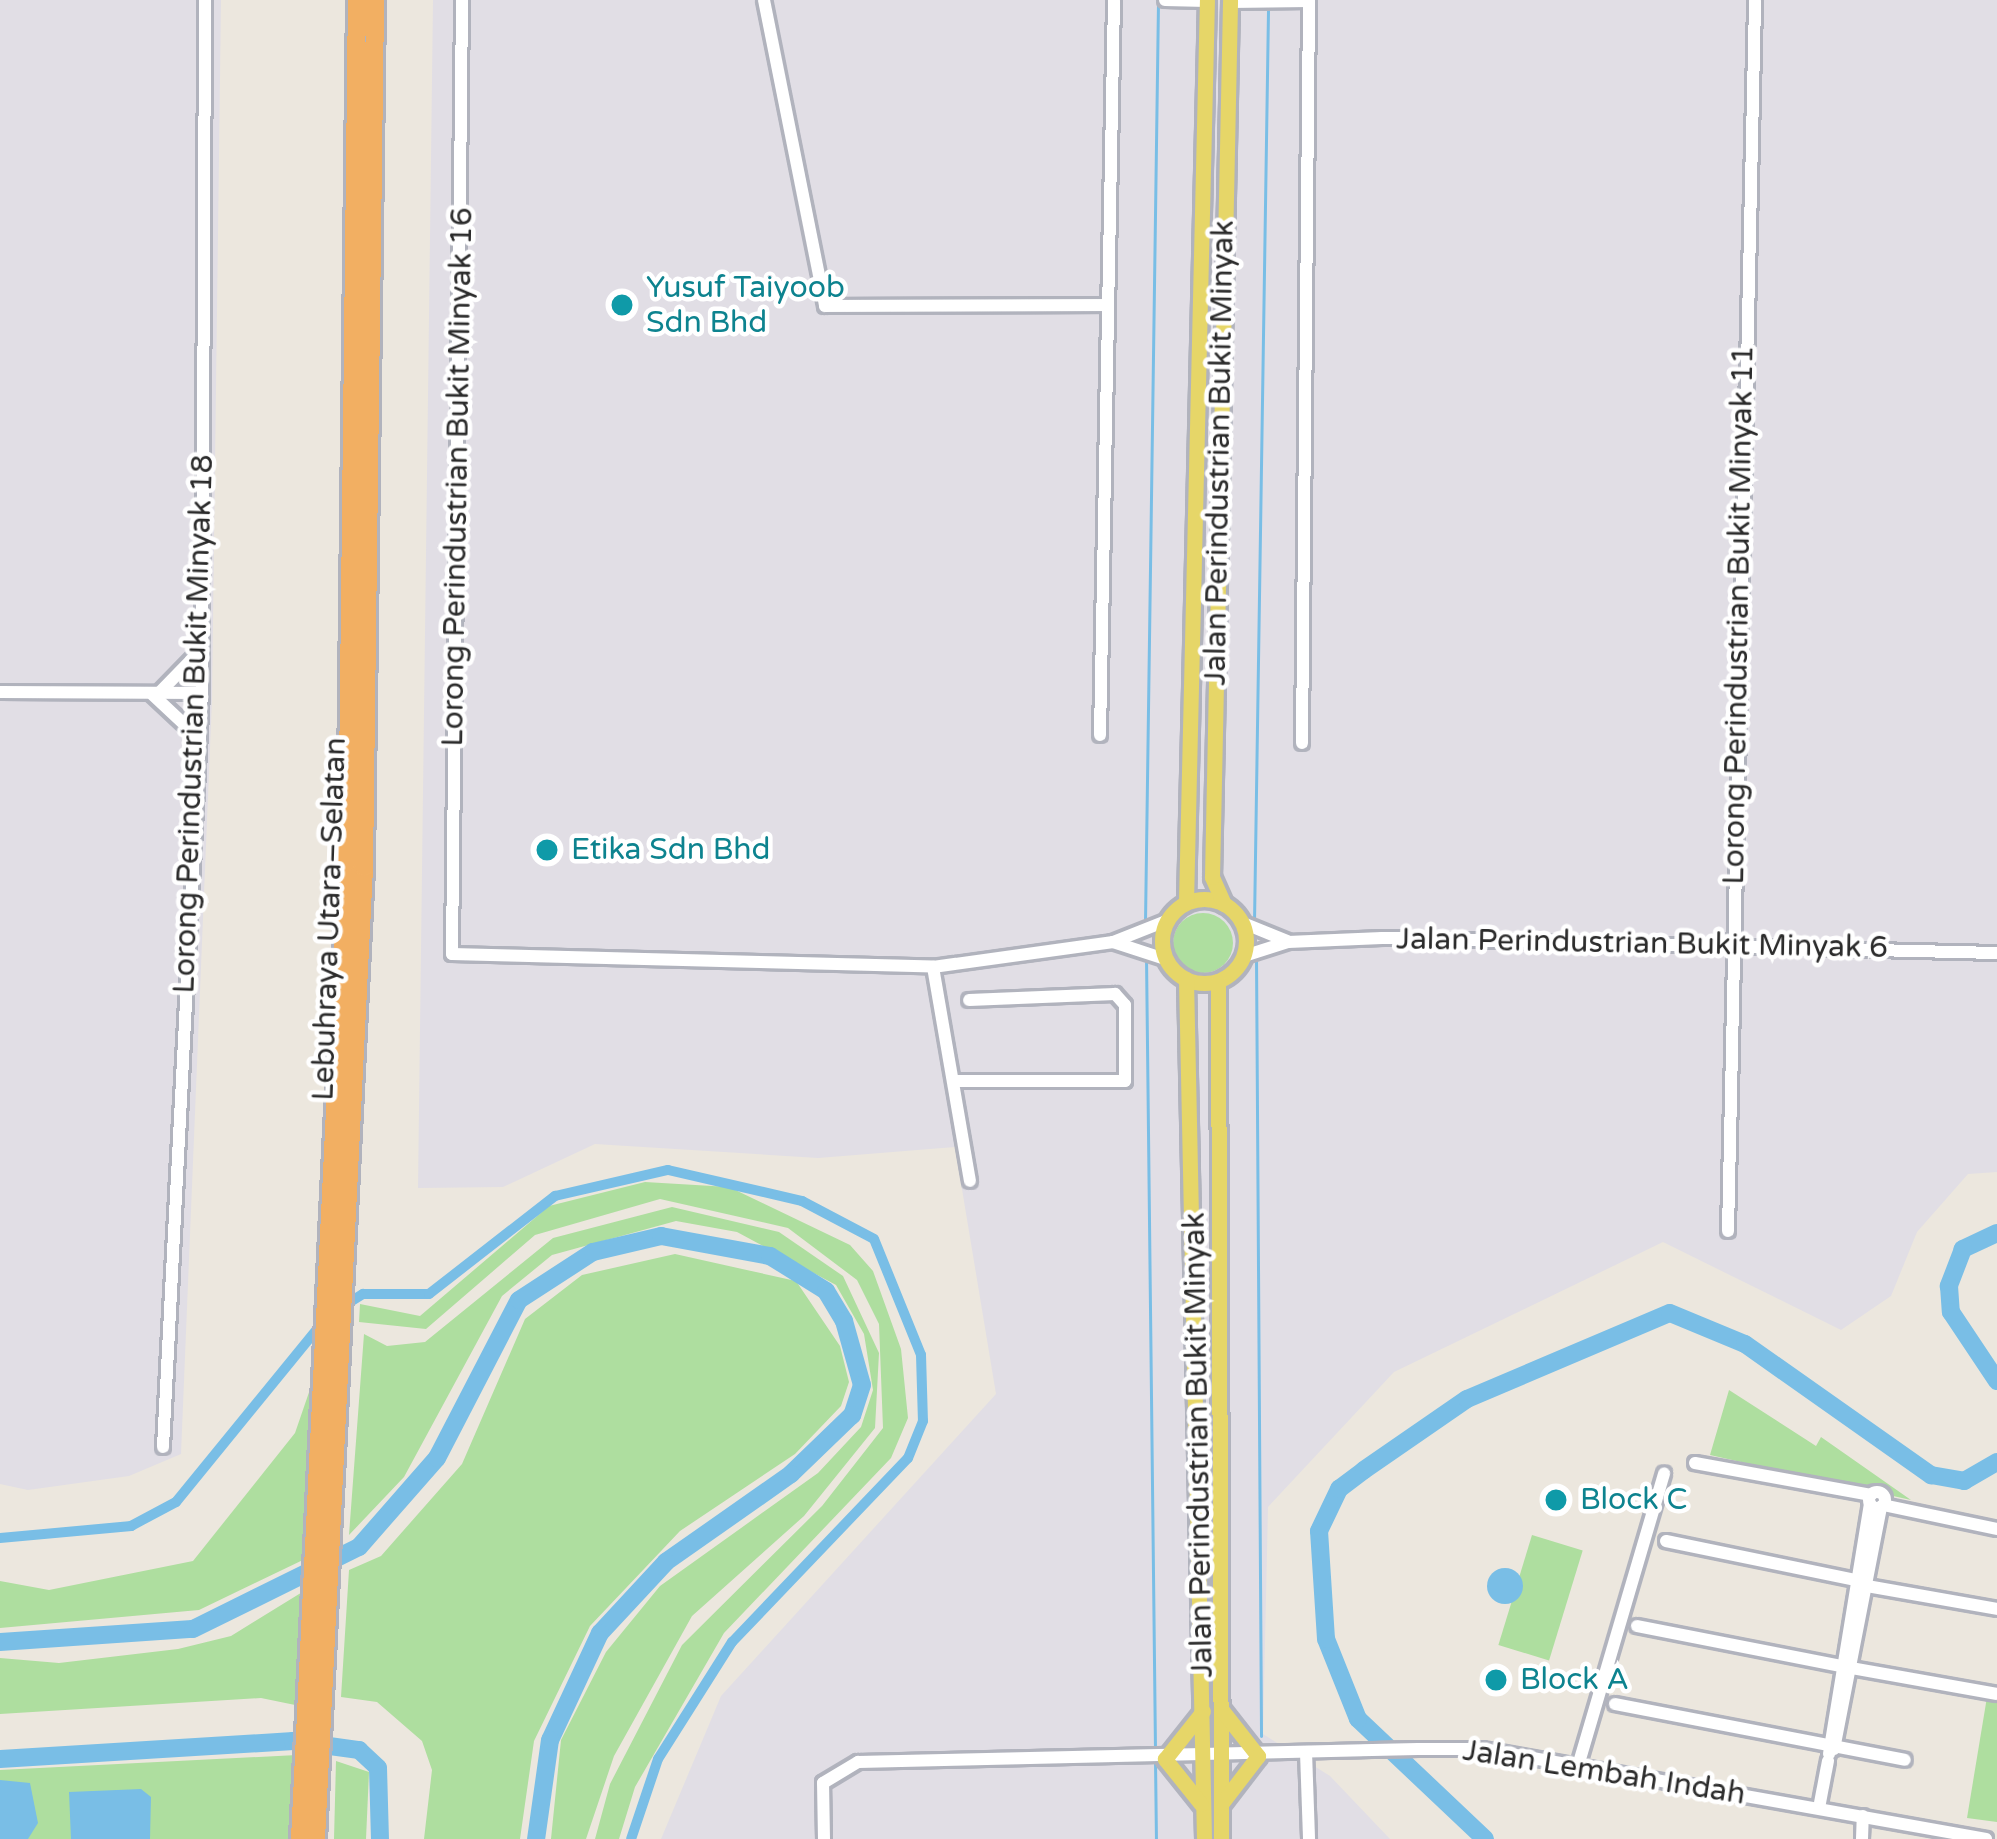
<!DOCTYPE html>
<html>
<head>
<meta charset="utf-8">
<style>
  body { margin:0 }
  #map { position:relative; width:1997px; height:1839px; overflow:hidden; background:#ece7de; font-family:"Varela Round",sans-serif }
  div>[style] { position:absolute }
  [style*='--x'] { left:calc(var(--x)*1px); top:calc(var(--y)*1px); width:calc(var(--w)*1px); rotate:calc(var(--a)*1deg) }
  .industrial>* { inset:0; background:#e1dee5 }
  .green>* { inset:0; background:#aede9f; transform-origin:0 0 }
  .round { border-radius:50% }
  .water>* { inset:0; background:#79bee6 }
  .stream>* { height:3px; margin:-1.5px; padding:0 1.5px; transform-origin:1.5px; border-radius:1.5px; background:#79bee6 }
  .canal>* { height:10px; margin:-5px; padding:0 5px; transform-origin:5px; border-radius:5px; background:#79bee6 }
  .river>* { height:18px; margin:-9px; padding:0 9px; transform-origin:9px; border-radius:9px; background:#79bee6 }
  .roads { filter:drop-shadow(3px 0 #b1b3bd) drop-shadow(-3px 0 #b1b3bd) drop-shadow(0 3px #b1b3bd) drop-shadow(0 -3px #b1b3bd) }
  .minor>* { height:12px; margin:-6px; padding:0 6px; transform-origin:6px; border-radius:6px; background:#fff }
  .minor>.ring { margin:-6px; padding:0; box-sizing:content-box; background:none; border:12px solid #fff; border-radius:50% }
  .major>* { height:15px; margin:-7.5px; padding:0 7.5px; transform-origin:7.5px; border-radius:7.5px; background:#e6d668 }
  .major>.ring { margin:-7.5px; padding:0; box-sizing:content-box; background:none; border:15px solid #e6d668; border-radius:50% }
  .highway>* { height:18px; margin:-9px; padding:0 9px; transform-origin:9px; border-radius:9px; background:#f2af62 }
  .dots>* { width:33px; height:33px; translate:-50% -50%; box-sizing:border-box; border:6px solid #fff; border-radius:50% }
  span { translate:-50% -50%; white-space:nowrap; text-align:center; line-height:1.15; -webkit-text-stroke:9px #fff; paint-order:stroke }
  .culture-label { font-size:30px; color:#0d838f }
  .left { translate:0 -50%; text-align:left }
  .street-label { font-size:30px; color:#2b2b2b }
</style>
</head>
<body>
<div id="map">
  <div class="industrial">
    <div style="clip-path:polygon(0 0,221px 0,212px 699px,181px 1454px,129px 1476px,28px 1490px,0 1484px)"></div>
    <div style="clip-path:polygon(433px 0,1997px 0,1997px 1172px,1968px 1174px,1917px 1232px,1891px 1296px,1841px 1330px,1663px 1242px,1394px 1372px,1268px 1507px,1263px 1734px,1330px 1776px,1390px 1839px,661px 1839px,721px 1696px,996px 1394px,955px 1147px,818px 1158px,595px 1144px,503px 1187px,418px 1188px)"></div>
  </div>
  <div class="green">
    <div class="round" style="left:1173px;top:913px;width:60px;height:60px"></div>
    <div style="clip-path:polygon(645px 1182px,729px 1187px,850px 1245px,873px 1271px,901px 1349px,908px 1418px,891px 1458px,724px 1633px,635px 1787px,619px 1839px,595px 1839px,610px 1784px,682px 1645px,822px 1506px,883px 1428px,879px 1324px,857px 1280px,788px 1228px,660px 1199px,535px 1235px,426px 1329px,359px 1322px,360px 1304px,420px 1316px,549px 1206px)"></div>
    <div style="clip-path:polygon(672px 1207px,779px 1232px,843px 1276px,879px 1353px,875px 1428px,804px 1516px,692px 1616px,614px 1756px,586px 1839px,551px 1839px,561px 1740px,606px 1652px,660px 1586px,818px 1473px,861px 1427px,873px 1390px,864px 1334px,836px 1285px,737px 1232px,676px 1221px,552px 1255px,502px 1296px,404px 1477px,349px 1535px,364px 1334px,387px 1346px,425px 1342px,553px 1238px)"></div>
    <div style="clip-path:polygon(675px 1254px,796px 1281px,840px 1346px,849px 1382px,841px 1406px,795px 1454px,680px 1531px,590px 1626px,534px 1741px,520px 1839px,424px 1839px,432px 1770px,422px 1741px,377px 1702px,341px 1697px,349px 1570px,381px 1556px,462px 1464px,525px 1319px,582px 1275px)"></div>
    <div style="clip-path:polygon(317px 1369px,305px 1559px,199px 1610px,0 1628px,0 1581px,49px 1590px,193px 1561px,295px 1433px)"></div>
    <div style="clip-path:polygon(1729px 1390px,1816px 1446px,1821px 1437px,1911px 1500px,1710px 1455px)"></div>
    <div style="left:1532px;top:1535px;width:53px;height:115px;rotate:17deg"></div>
    <div style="clip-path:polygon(304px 1591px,300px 1706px,261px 1698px,0 1714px,0 1658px,59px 1663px,178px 1649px,231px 1636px)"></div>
    <div style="clip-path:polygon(1987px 1697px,1997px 1698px,1997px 1822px,1967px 1818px)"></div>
    <div style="clip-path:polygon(297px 1755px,290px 1839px,0 1839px,0 1770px)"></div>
    <div style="clip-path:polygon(336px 1761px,369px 1772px,366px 1839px,334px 1839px)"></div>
  </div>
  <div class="water">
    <div class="round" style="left:1487px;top:1568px;width:36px;height:36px"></div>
    <div style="clip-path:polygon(0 1780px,30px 1783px,38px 1823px,28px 1839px,0 1839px)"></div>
    <div style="clip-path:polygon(141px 1789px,151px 1797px,150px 1839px,71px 1839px,69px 1792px)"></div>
  </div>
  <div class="stream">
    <div style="--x:1145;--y:922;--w:922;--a:-89.19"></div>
    <div style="--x:1254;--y:922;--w:914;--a:-89.12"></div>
    <div style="--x:1146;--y:956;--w:794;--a:89.35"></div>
    <div style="--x:1256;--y:956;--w:780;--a:89.63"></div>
    <div style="--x:1155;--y:1760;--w:79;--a:89.3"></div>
  </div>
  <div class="canal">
    <div style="--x:342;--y:1307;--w:25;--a:-32"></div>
    <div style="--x:363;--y:1294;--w:66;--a:0"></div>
    <div style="--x:429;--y:1294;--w:160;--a:-37.9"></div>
    <div style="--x:555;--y:1196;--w:116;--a:-13"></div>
    <div style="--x:668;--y:1170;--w:138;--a:13"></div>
    <div style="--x:802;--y:1201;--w:81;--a:27.8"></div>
    <div style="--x:874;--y:1239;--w:125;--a:67.9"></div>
    <div style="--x:921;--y:1355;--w:66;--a:88.3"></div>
    <div style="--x:923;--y:1421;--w:40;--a:112"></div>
    <div style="--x:908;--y:1458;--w:255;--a:133.7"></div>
    <div style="--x:732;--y:1642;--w:138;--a:122.3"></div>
    <div style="--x:658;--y:1759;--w:84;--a:108.6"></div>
    <div style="--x:0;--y:1538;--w:132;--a:-5.2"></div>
    <div style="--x:131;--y:1526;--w:51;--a:-28.1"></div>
    <div style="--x:176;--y:1502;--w:239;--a:-50.8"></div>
  </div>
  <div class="river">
    <div style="--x:1997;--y:1233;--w:38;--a:155"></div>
    <div style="--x:1963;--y:1249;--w:40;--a:111"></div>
    <div style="--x:1949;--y:1286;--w:26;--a:86"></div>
    <div style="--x:1951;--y:1312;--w:83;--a:56.3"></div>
    <div style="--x:0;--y:1642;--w:193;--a:-3.9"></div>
    <div style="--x:193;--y:1629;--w:185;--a:-26.3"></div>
    <div style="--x:359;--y:1547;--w:118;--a:-48.8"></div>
    <div style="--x:437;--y:1458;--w:178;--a:-62.6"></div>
    <div style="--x:519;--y:1300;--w:88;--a:-33"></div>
    <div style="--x:593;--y:1252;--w:70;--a:-13.2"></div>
    <div style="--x:661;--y:1236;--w:111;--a:10.4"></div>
    <div style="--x:770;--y:1256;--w:66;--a:32"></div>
    <div style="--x:826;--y:1291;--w:35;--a:59"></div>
    <div style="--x:844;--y:1321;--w:66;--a:74.3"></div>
    <div style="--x:862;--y:1385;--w:32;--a:108"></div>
    <div style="--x:852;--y:1415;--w:85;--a:136"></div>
    <div style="--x:791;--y:1474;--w:153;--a:144.9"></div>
    <div style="--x:666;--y:1562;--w:97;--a:132.9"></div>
    <div style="--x:600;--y:1633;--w:118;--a:115"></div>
    <div style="--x:550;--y:1740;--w:100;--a:98"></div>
    <div style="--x:0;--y:1759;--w:294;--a:-3.5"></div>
    <div style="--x:293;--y:1741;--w:67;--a:7.8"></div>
    <div style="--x:359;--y:1750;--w:26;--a:43"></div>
    <div style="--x:378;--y:1768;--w:71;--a:88.4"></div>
    <div style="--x:1485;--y:1839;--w:175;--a:-136.6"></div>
    <div style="--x:1358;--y:1719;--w:86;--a:-111.8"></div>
    <div style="--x:1326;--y:1639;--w:108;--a:-93.7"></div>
    <div style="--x:1319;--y:1531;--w:47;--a:-64.5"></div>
    <div style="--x:1339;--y:1489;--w:31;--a:-37"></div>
    <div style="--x:1364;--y:1470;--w:125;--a:-34.6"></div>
    <div style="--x:1467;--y:1399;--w:220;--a:-23"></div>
    <div style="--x:1670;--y:1313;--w:81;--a:22.5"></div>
    <div style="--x:1745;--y:1344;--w:228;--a:35.2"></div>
    <div style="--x:1931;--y:1475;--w:34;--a:10"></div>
    <div style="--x:1964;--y:1481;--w:38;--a:-30"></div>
  </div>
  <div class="roads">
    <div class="minor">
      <div style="--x:462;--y:0;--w:954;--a:90.6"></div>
      <div style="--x:452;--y:954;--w:481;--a:1.5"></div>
      <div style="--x:933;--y:967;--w:182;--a:-7.9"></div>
      <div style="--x:1113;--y:942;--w:57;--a:-21.6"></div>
      <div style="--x:764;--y:0;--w:312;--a:78.7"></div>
      <div style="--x:825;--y:306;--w:283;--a:-0.2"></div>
      <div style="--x:1165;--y:0;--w:42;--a:1.4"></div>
      <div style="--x:1230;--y:2;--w:79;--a:-0.7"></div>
      <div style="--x:0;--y:692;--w:202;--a:0.3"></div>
      <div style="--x:160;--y:692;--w:60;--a:-45.7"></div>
      <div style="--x:153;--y:695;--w:63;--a:43.1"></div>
      <div style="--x:1100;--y:735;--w:735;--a:-88.91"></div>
      <div style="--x:1302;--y:743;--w:743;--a:-89.46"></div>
      <div style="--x:1243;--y:923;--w:48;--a:22.2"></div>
      <div style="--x:1113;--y:942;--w:55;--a:18.1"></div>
      <div style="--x:1244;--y:956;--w:46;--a:-17.7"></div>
      <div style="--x:1288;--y:942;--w:94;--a:-2.4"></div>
      <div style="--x:1382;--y:938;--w:615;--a:1.4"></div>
      <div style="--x:933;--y:967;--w:217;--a:80.2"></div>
      <div style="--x:953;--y:1081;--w:172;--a:0"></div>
      <div style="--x:1125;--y:1081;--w:76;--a:-90"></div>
      <div style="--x:1125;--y:1005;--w:15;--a:-132"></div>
      <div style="--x:1115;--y:994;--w:146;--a:177.6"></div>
      <div style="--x:1728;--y:1231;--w:1231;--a:-88.74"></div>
      <div style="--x:163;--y:1447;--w:755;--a:-87.04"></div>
      <div style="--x:202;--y:693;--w:693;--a:-89.75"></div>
      <div style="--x:1695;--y:1463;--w:179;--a:10.3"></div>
      <div class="ring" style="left:1869px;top:1492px;width:4px;height:4px"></div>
      <div style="--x:1883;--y:1505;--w:116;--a:11.9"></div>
      <div style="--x:1666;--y:1541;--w:194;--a:11.6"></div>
      <div style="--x:1867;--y:1586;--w:132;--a:10"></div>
      <div style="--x:1637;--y:1626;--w:207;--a:11.1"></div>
      <div style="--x:1851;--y:1668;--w:148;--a:10.1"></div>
      <div style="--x:1615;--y:1704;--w:295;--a:10.9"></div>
      <div style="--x:1834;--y:1749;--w:247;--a:-79"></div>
      <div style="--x:1306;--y:1752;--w:87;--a:88"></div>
      <div style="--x:1829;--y:1754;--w:254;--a:-80.7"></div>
      <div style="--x:1578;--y:1766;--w:305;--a:-73.6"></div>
      <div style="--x:1819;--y:1808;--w:48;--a:-79.2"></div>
      <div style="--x:824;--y:1839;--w:56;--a:-91"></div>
      <div style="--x:823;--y:1783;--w:41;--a:-31"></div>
      <div style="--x:858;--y:1762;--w:560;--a:-1.33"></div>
      <div style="--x:1418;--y:1749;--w:64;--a:0"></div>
      <div style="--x:1482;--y:1749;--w:512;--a:10.12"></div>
      <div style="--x:1862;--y:1839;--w:23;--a:-88"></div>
    </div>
    <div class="major">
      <div class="ring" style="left:1162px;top:899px;width:69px;height:69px"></div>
      <div style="--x:1186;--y:902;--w:902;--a:-88.67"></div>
      <div style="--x:1224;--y:904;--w:30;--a:-114"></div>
      <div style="--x:1212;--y:877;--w:877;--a:-88.82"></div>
      <div style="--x:1186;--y:979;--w:860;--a:88.8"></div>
      <div style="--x:1218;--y:981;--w:858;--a:89.8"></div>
      <div style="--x:1221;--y:1709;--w:60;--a:51.8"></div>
      <div style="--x:1258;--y:1756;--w:59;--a:127.5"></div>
      <div style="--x:1201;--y:1804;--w:58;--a:-128.7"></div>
      <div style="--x:1165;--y:1759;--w:61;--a:-51.6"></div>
    </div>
    <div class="highway">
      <div style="--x:300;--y:1839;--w:978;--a:-87.25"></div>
      <div style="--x:347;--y:862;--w:862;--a:-89.34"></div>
      <div style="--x:316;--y:1839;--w:973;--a:-87.17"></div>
      <div style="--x:364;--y:867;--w:867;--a:-89.27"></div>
    </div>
  </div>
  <div class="dots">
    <div style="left:622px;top:305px;background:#0f9aa8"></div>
    <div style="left:547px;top:850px;background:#0f9aa8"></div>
    <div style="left:1556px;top:1500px;background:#0f9aa8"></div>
    <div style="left:1496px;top:1680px;background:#0f9aa8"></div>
  </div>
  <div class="culture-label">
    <span class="left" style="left:646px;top:305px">Yusuf Taiyoob<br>Sdn Bhd</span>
    <span class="left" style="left:571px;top:850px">Etika Sdn Bhd</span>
    <span class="left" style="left:1580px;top:1500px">Block C</span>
    <span class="left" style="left:1520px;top:1680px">Block A</span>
  </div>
  <div class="street-label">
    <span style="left:1220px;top:453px;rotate:-89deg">Jalan Perindustrian Bukit Minyak</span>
    <span style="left:458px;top:477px;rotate:-89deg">Lorong Perindustrian Bukit Minyak 16</span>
    <span style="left:1739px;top:615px;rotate:-89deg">Lorong Perindustrian Bukit Minyak 11</span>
    <span style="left:194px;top:724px;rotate:-88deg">Lorong Perindustrian Bukit Minyak 18</span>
    <span style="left:330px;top:919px;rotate:-88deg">Lebuhraya Utara–Selatan</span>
    <span style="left:1642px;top:944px;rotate:1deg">Jalan Perindustrian Bukit Minyak 6</span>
    <span style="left:1199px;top:1445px;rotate:-91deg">Jalan Perindustrian Bukit Minyak</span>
    <span style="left:1604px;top:1773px;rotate:9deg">Jalan Lembah Indah</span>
  </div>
</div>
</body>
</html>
